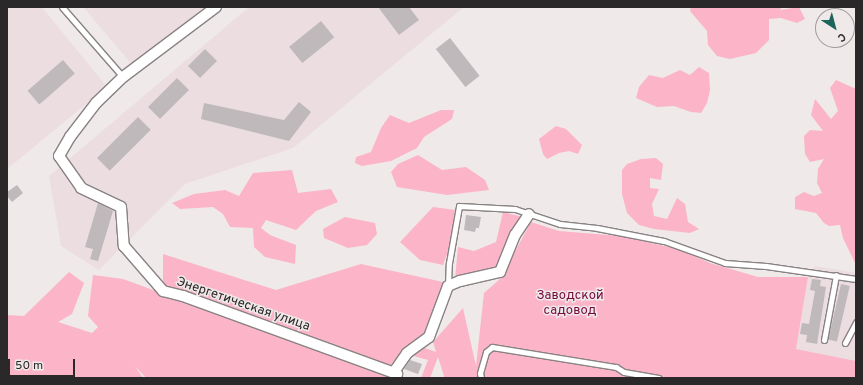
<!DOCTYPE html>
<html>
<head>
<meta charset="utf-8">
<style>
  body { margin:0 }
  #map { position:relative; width:863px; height:385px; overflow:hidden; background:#efe9ea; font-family:Overpass,sans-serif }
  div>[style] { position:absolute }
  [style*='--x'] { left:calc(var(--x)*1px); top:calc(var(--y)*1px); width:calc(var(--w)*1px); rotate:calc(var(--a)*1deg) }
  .built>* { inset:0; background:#ecdde1 }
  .green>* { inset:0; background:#fcb4c8 }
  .building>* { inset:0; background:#bfb9bb; transform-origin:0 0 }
  .roads { filter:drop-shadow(1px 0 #888283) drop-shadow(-1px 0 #888283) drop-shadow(0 1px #888283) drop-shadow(0 -1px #888283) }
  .service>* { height:5px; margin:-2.5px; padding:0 2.5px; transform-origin:2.5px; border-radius:2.5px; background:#fff }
  .minor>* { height:10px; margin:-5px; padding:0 5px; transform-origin:5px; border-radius:5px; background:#fff }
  span { translate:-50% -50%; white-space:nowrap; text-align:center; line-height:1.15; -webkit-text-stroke:3px #efe9ea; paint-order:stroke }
  .park-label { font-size:13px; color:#75093b }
  .street-label { font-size:13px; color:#2b2829 }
  .frame { position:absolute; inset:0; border:8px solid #2b2829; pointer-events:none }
  .north { position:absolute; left:815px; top:8px; width:40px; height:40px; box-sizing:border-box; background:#efe9ea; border:1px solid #a19c9d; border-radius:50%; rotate:144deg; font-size:11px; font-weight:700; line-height:16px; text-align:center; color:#2b2829 }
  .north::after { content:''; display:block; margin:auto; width:14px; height:18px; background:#1d655a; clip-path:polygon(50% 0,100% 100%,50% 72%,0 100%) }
  .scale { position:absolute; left:8px; top:359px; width:67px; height:18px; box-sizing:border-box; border:2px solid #2b2829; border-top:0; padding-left:5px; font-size:12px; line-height:14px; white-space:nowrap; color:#2b2829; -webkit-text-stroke:3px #efe9ea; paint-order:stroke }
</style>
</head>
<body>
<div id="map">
  <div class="built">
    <div style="clip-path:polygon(7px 7px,42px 7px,107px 87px,7px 169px)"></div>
    <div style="clip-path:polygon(83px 7px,208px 7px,134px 67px)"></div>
    <div style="clip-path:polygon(249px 7px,464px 7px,293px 148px,185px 184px,99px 270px,61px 246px,49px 176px)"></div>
    <div style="clip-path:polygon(815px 266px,856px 273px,856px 361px,796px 349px,808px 277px)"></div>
  </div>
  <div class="green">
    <div style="clip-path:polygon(691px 7px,782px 7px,780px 10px,799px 7px,805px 19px,797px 23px,781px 18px,769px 19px,769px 40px,756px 53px,730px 59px,717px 56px,708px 45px,707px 31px,690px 11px)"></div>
    <div style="clip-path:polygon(699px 67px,709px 73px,710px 90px,707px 103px,701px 113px,691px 112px,674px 106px,657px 107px,636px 98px,639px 87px,649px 75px,663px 78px,680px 70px,690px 75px)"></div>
    <div style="clip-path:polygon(836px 80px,856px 89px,856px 265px,843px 238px,840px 225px,829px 226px,824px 223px,816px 213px,795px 209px,795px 197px,804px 192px,814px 196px,822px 193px,817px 183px,818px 169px,824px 159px,810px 162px,805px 154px,804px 136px,810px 130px,823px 131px,811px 115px,815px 99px,831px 119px,838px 111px,830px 88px)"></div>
    <div style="clip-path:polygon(441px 110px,454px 110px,452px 119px,424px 137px,417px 148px,391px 161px,362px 166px,355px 163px,356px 157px,371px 152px,381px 128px,390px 115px,409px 123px)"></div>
    <div style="clip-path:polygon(556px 126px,566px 129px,582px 145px,578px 154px,569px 151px,559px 153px,547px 159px,543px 154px,539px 139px)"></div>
    <div style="clip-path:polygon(418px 155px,442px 170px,466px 167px,485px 180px,489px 190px,447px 195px,397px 187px,391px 172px,398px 164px)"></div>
    <div style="clip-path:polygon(656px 158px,663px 164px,661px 180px,650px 178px,650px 188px,659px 189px,652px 204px,654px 216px,667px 219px,677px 198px,685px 204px,688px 222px,699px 229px,690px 233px,654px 229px,639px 225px,627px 213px,622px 194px,622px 170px,627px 164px,641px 159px)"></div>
    <div style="clip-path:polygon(292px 170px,298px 193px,331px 189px,338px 202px,316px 211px,296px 230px,266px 220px,261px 228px,270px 235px,296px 245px,295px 264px,265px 257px,254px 247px,253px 228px,230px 227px,223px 214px,213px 207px,180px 209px,172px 203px,194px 194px,225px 190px,239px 196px,253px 173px)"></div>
    <div style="clip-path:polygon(433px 207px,455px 210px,450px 246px,443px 265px,420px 260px,400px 242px)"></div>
    <div style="clip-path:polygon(503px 212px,523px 217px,498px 268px,455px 279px,458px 247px,474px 251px,496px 242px)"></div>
    <div style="clip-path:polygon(345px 217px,375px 223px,377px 234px,367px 245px,348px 248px,324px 238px,323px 229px)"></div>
    <div style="clip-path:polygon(531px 222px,559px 231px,620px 236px,678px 249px,710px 263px,758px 277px,808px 277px,796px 349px,856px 361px,856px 378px,443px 378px,444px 376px,438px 357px,430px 378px,421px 378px,428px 360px,410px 355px,422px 347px,436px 352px,433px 342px,463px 308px,476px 366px,484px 293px,500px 279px)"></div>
    <div style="clip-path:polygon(163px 254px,276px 290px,361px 264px,443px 282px,441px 302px,429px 331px,411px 345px,388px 367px,163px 289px)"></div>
    <div style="clip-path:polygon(69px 272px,84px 283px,72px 314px,58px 322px,92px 333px,98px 327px,88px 316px,93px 275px,123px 279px,392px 377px,391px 378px,146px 378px,135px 366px,143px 378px,7px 378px,7px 315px,24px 316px)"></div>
  </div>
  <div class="building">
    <div style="clip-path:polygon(378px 7px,409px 7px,419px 20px,399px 35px)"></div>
    <div style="left:321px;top:21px;width:21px;height:41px;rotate:51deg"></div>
    <div style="left:450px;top:38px;width:48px;height:18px;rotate:52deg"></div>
    <div style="left:205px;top:49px;width:17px;height:24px;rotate:45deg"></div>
    <div style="left:63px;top:60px;width:18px;height:47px;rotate:49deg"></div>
    <div style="left:177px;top:78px;width:17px;height:41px;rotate:45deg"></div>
    <div style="clip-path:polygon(299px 102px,311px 112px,289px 141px,201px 119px,204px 103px,284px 120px)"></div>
    <div style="left:138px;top:117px;width:18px;height:58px;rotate:45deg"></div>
    <div style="clip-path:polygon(17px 185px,23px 193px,12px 202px,7px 196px,7px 192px)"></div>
    <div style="clip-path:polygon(98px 203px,113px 211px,98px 261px,90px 259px,93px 249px,85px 247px)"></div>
    <div style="clip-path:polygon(466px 215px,481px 217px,479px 228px,476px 228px,475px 232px,464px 230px)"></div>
    <div style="clip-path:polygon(812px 279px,821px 280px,820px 286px,826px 287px,817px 344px,806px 342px,807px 335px,800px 334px,802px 323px,809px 324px,815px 291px,810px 290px)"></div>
    <div style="left:841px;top:284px;width:9px;height:57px;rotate:13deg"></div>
    <div style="clip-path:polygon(410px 360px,422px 364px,418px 374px,404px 369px)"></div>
  </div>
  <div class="roads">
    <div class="service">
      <div style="--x:62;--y:7;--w:93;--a:48.9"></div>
      <div style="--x:448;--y:286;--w:23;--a:-88"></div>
      <div style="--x:449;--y:263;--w:58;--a:-80"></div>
      <div style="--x:459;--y:206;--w:56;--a:3.1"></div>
      <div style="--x:515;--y:209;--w:47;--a:18.4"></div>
      <div style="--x:560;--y:224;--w:37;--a:6"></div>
      <div style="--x:597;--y:228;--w:68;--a:11"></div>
      <div style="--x:664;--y:241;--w:65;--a:19.8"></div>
      <div style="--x:725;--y:263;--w:41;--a:4.2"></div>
      <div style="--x:766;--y:266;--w:91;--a:8.2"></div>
      <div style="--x:824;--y:340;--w:66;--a:-79.5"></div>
      <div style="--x:845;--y:343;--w:24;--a:-62"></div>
      <div style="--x:481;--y:378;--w:5;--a:-101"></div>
      <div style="--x:480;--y:373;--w:22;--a:-74"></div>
      <div style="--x:486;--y:352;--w:8;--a:-40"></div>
      <div style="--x:492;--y:347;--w:126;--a:9.2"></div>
      <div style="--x:616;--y:367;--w:9;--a:32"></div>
      <div style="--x:624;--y:372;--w:35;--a:10"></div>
    </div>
    <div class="minor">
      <div style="--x:216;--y:7;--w:116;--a:143"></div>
      <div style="--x:123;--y:77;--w:37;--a:136"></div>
      <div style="--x:96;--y:103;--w:43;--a:127.4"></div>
      <div style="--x:70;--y:137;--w:22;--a:120"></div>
      <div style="--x:59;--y:156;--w:39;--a:55"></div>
      <div style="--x:81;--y:188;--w:44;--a:25.4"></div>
      <div style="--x:121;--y:207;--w:39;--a:86"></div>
      <div style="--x:124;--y:246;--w:60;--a:49.1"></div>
      <div style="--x:163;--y:291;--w:21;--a:14"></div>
      <div style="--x:183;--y:296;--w:228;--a:20"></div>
      <div style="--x:395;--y:378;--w:9;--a:-84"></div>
      <div style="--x:396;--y:369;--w:19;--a:-55"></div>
      <div style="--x:407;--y:353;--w:27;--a:-36"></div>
      <div style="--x:429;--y:337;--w:54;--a:-69.6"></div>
      <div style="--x:448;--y:286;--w:13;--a:-23"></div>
      <div style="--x:460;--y:281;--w:41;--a:-12.7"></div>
      <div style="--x:500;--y:272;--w:40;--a:-68"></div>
      <div style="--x:515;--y:235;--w:25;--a:-56"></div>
    </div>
  </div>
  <div class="park-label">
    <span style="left:570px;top:304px">Заводской<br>садовод</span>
  </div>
  <div class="street-label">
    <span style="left:243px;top:305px;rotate:19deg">Энергетическая улица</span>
  </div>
  <div class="frame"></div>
  <div class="north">С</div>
  <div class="scale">50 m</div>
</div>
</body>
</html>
